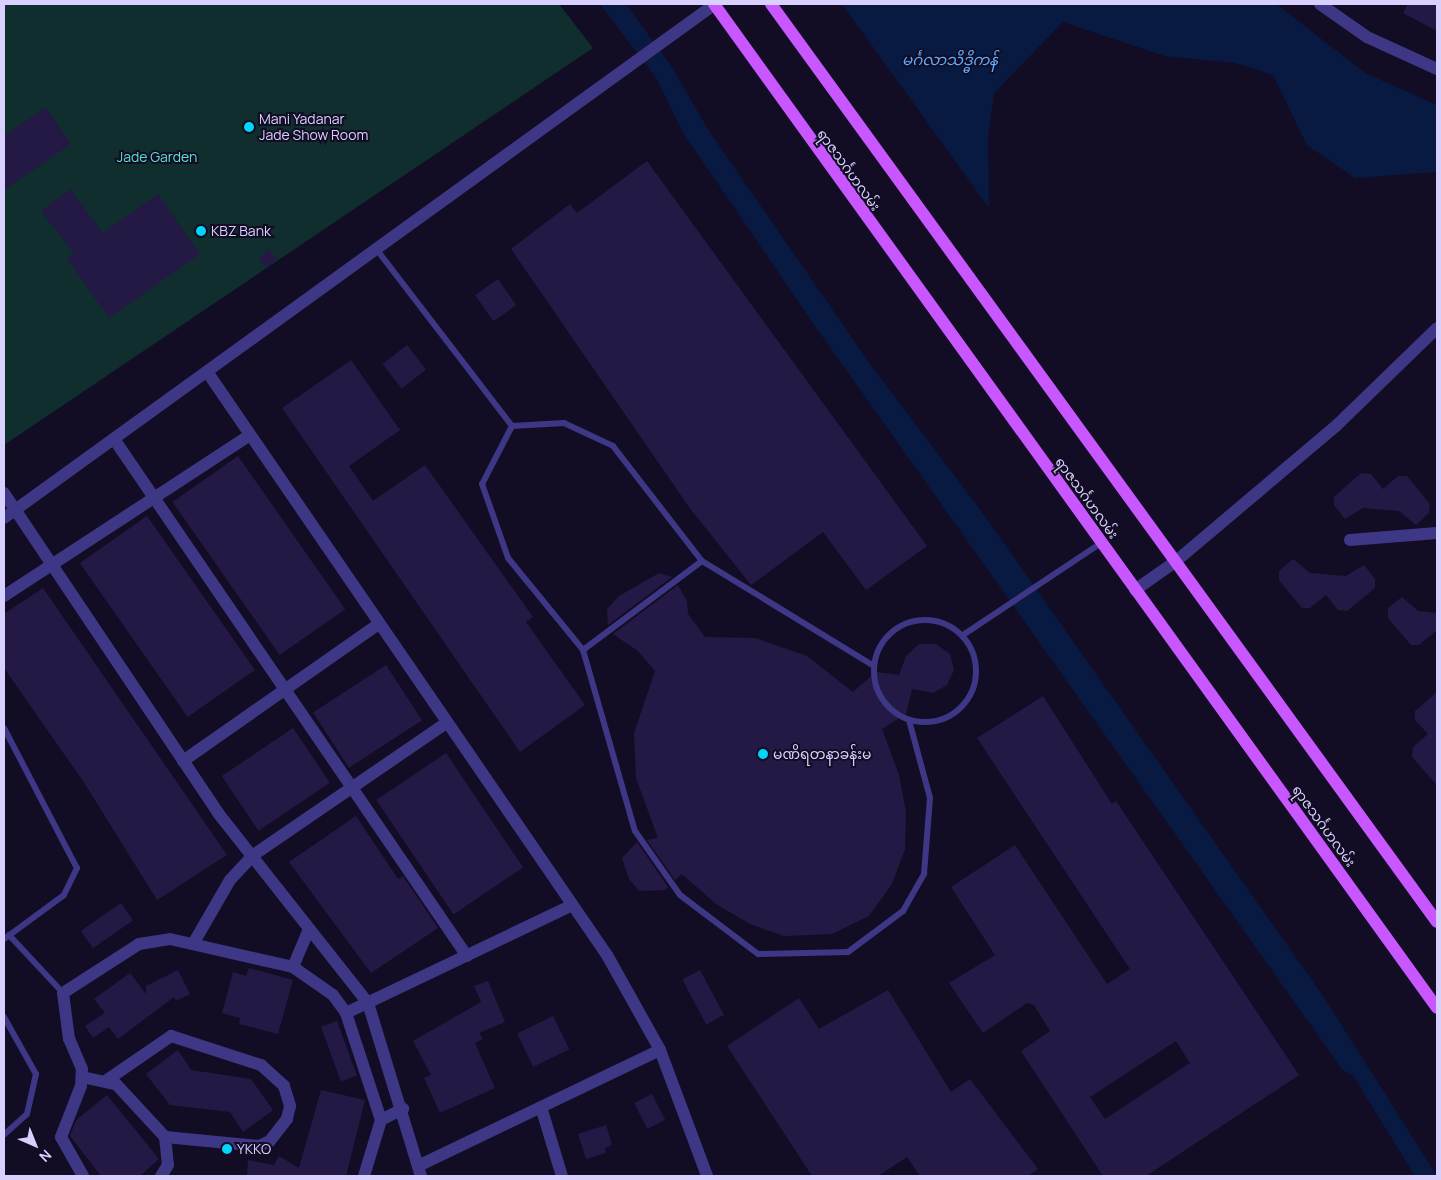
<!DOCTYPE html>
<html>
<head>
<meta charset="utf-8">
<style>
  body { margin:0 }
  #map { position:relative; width:1441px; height:1180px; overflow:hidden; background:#120d24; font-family:Manrope,"Noto Sans Myanmar",sans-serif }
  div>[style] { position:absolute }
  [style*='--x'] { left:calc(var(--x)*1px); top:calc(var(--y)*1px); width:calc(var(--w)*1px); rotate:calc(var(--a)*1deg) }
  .green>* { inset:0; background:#102e2e }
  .water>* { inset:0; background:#081a42 }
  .building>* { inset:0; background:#241945; transform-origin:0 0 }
  .service>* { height:6px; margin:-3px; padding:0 3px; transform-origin:3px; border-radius:3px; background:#3d3785 }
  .service>.ring { margin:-3px; padding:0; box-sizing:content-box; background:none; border:6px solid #3d3785; border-radius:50% }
  .minor>* { height:12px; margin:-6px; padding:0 6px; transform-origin:6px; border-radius:6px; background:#3d3785 }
  .tertiary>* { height:12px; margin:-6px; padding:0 6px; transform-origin:6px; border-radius:6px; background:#3d3785 }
  .primary>* { height:12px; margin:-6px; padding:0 6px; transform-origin:6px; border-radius:6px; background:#c857ff }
  .dots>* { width:14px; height:14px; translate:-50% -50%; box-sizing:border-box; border:2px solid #120d24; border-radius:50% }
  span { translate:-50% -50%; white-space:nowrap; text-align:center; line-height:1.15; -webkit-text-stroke:4px #120d24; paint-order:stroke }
  .poi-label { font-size:14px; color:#d8d0ff }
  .left { translate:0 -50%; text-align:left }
  .park-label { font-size:14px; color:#58e3c7 }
  .street-label { font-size:14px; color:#d8d0ff }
  .water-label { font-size:15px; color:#5eadff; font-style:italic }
  .frame { position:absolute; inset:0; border:5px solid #d8d0ff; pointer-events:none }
  .north { position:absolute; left:10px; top:1120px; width:50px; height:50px; -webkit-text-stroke:4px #120d24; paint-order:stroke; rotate:136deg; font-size:14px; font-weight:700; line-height:20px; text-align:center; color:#d8d0ff }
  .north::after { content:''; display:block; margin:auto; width:18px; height:22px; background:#d8d0ff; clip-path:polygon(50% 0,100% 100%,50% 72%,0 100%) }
</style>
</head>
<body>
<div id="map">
  <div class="green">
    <div style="clip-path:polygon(4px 4px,559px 4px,593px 48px,4px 445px)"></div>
  </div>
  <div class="water">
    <div style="clip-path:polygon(600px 4px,626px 4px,671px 66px,709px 131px,872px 367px,979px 508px,1323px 996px,1437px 1176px,1415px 1176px,1354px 1077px,1342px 1069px,815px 326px,682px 131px,657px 79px)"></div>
    <div style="clip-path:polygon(842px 4px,1276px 4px,1367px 74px,1437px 105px,1437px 172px,1355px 178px,1307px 145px,1273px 75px,1236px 63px,1165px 56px,1063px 22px,994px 93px,988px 137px,989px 208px)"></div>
  </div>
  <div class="building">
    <div style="clip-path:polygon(1408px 4px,1437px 4px,1437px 31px,1403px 13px)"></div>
    <div style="clip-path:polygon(46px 107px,71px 144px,4px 190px,4px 136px)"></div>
    <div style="clip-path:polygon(647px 161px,927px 546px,866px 590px,823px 532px,751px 585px,689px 507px,511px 249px,570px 204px,577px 213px)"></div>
    <div style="clip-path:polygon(70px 189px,103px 233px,158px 194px,200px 254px,109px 318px,67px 259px,74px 254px,41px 211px)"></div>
    <div style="left:268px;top:249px;width:13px;height:14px;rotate:45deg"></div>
    <div style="left:498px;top:279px;width:32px;height:28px;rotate:55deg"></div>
    <div style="left:407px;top:345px;width:31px;height:31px;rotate:52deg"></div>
    <div style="clip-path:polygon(351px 360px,400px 430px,349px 466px,373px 501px,425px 465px,533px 617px,526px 622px,585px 705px,520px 752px,282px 408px)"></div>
    <div style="left:238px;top:456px;width:187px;height:80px;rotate:55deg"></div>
    <div style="clip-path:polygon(1361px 473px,1371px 474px,1383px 489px,1398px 476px,1407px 476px,1430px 504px,1429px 513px,1416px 525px,1399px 511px,1363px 508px,1345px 519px,1334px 505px,1334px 497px)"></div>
    <div style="left:147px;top:516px;width:188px;height:82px;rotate:55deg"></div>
    <div style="clip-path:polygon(1293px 559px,1310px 573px,1346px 576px,1364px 565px,1375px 579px,1375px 588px,1347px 611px,1338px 610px,1326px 595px,1310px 608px,1302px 608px,1279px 580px,1279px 571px)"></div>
    <div style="clip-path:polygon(659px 573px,672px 577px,608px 625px,607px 609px,619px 596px)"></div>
    <div style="clip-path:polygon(678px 585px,687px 601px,688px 614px,705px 637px,755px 638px,807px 656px,853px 692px,876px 672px,899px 675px,906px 656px,919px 644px,936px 644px,950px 654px,954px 670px,947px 685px,933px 693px,912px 689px,906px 714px,882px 729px,899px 775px,906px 812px,905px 849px,892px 884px,869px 916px,832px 934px,784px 936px,750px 924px,716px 904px,682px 874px,675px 880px,647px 840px,658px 838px,636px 778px,634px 733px,655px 671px,638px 651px,613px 634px)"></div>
    <div style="clip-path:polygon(43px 588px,227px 855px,157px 900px,85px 784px,4px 668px,4px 614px)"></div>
    <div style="clip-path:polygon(1402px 597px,1418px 611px,1437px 613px,1437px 630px,1419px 645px,1411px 645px,1388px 618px,1388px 608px)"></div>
    <div style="left:386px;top:665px;width:66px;height:87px;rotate:57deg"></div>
    <div style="clip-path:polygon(1437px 692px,1437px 785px,1412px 757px,1413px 747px,1428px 734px,1415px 720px,1415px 711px)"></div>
    <div style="clip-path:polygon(evenodd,1043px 696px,1112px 804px,1116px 801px,1299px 1075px,1146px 1176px,1103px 1176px,1021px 1051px,1050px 1031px,1034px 1005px,1027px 1003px,983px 1033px,949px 983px,995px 955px,951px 887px,1015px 845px,1107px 984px,1130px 969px,977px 738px,1043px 696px,1176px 1041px,1190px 1063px,1105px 1119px,1090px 1097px,1176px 1041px)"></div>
    <div style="left:293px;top:728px;width:66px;height:86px;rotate:56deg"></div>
    <div style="left:446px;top:753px;width:138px;height:84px;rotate:56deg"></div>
    <div style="clip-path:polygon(356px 816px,398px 879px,403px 876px,438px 928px,371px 973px,289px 862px)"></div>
    <div style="clip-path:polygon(637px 842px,668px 887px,665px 890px,639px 891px,629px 879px,622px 858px)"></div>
    <div style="left:121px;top:903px;width:21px;height:49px;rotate:55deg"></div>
    <div style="clip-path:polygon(249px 968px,293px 980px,278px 1034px,239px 1024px,240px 1018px,222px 1013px,233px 972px,246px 976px)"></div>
    <div style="clip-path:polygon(178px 970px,190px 994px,176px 1001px,174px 997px,118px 1039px,109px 1027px,93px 1038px,85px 1026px,105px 1013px,94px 999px,130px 973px,146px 994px,146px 986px)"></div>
    <div style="left:700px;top:970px;width:51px;height:20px;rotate:62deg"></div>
    <div style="clip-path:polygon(488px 981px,505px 1022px,479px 1033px,483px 1039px,475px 1043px,495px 1088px,440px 1113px,424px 1078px,431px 1075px,413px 1041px,481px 1002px,474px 986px)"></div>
    <div style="clip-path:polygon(888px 990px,951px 1092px,970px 1079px,1038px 1169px,1028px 1176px,920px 1176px,907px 1157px,878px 1176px,812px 1176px,727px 1046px,799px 998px,819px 1029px)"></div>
    <div style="left:553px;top:1016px;width:37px;height:40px;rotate:64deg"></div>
    <div style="left:337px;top:1021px;width:58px;height:17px;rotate:70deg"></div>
    <div style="clip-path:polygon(178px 1050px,191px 1070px,251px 1079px,273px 1110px,243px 1132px,230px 1112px,170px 1105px,146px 1074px)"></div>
    <div style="clip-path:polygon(321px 1090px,365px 1100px,346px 1176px,247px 1176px,248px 1160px,274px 1165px,279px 1156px,299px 1168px)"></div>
    <div style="left:652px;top:1094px;width:29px;height:20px;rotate:63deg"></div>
    <div style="clip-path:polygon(107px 1095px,159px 1159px,140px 1176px,101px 1176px,70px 1136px,76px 1120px)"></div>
    <div style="clip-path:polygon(606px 1125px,612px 1145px,605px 1148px,606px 1153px,586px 1159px,578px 1134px)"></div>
  </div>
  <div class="service">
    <div style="--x:377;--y:250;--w:222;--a:52.5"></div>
    <div style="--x:512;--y:426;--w:65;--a:117.3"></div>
    <div style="--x:482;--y:484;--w:78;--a:70.6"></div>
    <div style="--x:508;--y:558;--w:119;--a:50.8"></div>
    <div style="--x:512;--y:426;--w:52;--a:-3.3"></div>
    <div style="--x:564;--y:423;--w:54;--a:25.1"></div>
    <div style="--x:613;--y:446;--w:145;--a:52.3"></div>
    <div class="ring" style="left:874px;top:620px;width:96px;height:96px"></div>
    <div style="--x:963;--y:635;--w:166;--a:-33.7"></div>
    <div style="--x:874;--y:666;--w:202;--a:-148.6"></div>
    <div style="--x:702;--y:561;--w:149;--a:143.2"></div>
    <div style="--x:583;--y:650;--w:188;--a:74"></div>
    <div style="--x:635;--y:831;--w:78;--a:54.9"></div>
    <div style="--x:680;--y:895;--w:98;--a:37.1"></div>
    <div style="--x:758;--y:954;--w:90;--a:-1.3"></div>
    <div style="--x:848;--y:952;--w:69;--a:-36.7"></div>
    <div style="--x:903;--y:911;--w:43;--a:-60.4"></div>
    <div style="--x:924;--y:874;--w:76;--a:-85.5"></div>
    <div style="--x:930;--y:798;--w:81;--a:-105.1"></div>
    <div style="--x:4;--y:728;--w:158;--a:62.5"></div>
    <div style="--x:77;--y:868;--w:30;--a:116"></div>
    <div style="--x:64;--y:895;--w:74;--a:143.7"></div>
    <div style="--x:9;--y:935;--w:79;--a:47"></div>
    <div style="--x:4;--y:1017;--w:65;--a:60.7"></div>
    <div style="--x:36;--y:1074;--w:41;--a:102.7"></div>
    <div style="--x:27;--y:1114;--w:31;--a:138"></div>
  </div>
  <div class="minor">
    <div style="--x:1320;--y:4;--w:57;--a:35.1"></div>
    <div style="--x:1367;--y:37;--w:77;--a:24.6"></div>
    <div style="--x:208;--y:373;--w:706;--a:55.57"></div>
    <div style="--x:607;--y:955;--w:109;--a:60.8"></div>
    <div style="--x:660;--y:1050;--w:134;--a:69.5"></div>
    <div style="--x:114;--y:439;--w:626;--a:55.68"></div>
    <div style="--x:4;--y:493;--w:385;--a:56.2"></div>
    <div style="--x:218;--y:813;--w:242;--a:51.7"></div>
    <div style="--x:368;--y:1003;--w:181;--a:73"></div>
    <div style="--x:1350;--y:540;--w:87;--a:-4.6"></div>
    <div style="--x:1135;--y:590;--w:49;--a:-35"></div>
    <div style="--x:1175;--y:562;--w:212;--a:-40.2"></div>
    <div style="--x:1337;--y:425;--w:139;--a:-44.1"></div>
    <div style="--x:4;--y:596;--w:294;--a:-33.2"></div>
    <div style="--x:183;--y:761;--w:239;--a:-35"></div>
    <div style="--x:193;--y:944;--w:74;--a:-60"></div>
    <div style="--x:230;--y:880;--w:33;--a:-47"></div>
    <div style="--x:252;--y:856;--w:235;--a:-34.4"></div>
    <div style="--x:293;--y:967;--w:41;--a:-67.2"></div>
    <div style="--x:346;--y:1013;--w:250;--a:-25.5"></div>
    <div style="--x:82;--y:1077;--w:35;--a:12"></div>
    <div style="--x:116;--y:1084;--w:72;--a:47.2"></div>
    <div style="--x:165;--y:1137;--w:28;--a:84"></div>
    <div style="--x:168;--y:1165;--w:13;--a:122"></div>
    <div style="--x:107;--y:1080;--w:78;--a:-34.5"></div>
    <div style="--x:171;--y:1036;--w:95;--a:17.9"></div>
    <div style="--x:261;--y:1065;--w:31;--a:42"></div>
    <div style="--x:284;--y:1086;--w:21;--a:73"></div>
    <div style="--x:290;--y:1106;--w:13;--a:103"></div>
    <div style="--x:287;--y:1119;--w:28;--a:128"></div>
    <div style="--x:270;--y:1141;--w:12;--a:156"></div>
    <div style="--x:259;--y:1146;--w:94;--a:-174.5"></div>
    <div style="--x:541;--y:1107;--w:72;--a:73.1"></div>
    <div style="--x:381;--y:1120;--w:25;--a:-27"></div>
    <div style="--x:418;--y:1166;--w:268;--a:-25.6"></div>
    <div style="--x:83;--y:1176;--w:45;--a:-119.4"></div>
    <div style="--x:61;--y:1137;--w:55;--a:-68.6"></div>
    <div style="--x:81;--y:1086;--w:17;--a:-87"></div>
    <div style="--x:82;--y:1069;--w:33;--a:-113"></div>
    <div style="--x:69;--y:1039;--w:46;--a:-97.4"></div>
    <div style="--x:63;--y:993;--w:90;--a:-32.8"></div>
    <div style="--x:139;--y:944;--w:31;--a:-9"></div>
    <div style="--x:170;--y:939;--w:126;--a:12.8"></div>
    <div style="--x:293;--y:967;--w:49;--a:35"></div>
    <div style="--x:333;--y:995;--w:22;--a:54"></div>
    <div style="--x:346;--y:1013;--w:113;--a:71.9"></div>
    <div style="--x:381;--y:1120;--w:59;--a:106.9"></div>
  </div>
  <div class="tertiary">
    <div style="--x:4;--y:518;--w:877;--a:-35.86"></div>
  </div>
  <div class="primary">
    <div style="--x:714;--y:4;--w:1237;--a:54.24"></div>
    <div style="--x:771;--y:4;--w:1134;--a:54.04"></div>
  </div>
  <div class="dots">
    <div style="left:249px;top:127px;background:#00d6fb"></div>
    <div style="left:201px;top:231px;background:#00d6fb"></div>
    <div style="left:763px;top:754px;background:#00d6fb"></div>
    <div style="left:227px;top:1149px;background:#00d6fb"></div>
  </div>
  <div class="poi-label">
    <span class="left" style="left:259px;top:127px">Mani Yadanar<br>Jade Show Room</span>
    <span class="left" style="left:211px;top:231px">KBZ Bank</span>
    <span class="left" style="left:773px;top:754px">မဏိရတနာခန်းမ</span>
    <span class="left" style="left:237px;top:1149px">YKKO</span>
  </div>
  <div class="park-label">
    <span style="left:157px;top:157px">Jade Garden</span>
  </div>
  <div class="street-label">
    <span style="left:849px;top:170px;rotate:54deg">ရာဇသင်္ဂဟလမ်း</span>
    <span style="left:1087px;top:498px;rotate:54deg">ရာဇသင်္ဂဟလမ်း</span>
    <span style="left:1324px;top:826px;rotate:54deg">ရာဇသင်္ဂဟလမ်း</span>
  </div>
  <div class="water-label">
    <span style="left:950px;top:60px">မင်္ဂလာသိဒ္ဓိကန်</span>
  </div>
  <div class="frame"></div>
  <div class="north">N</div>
</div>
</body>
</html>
